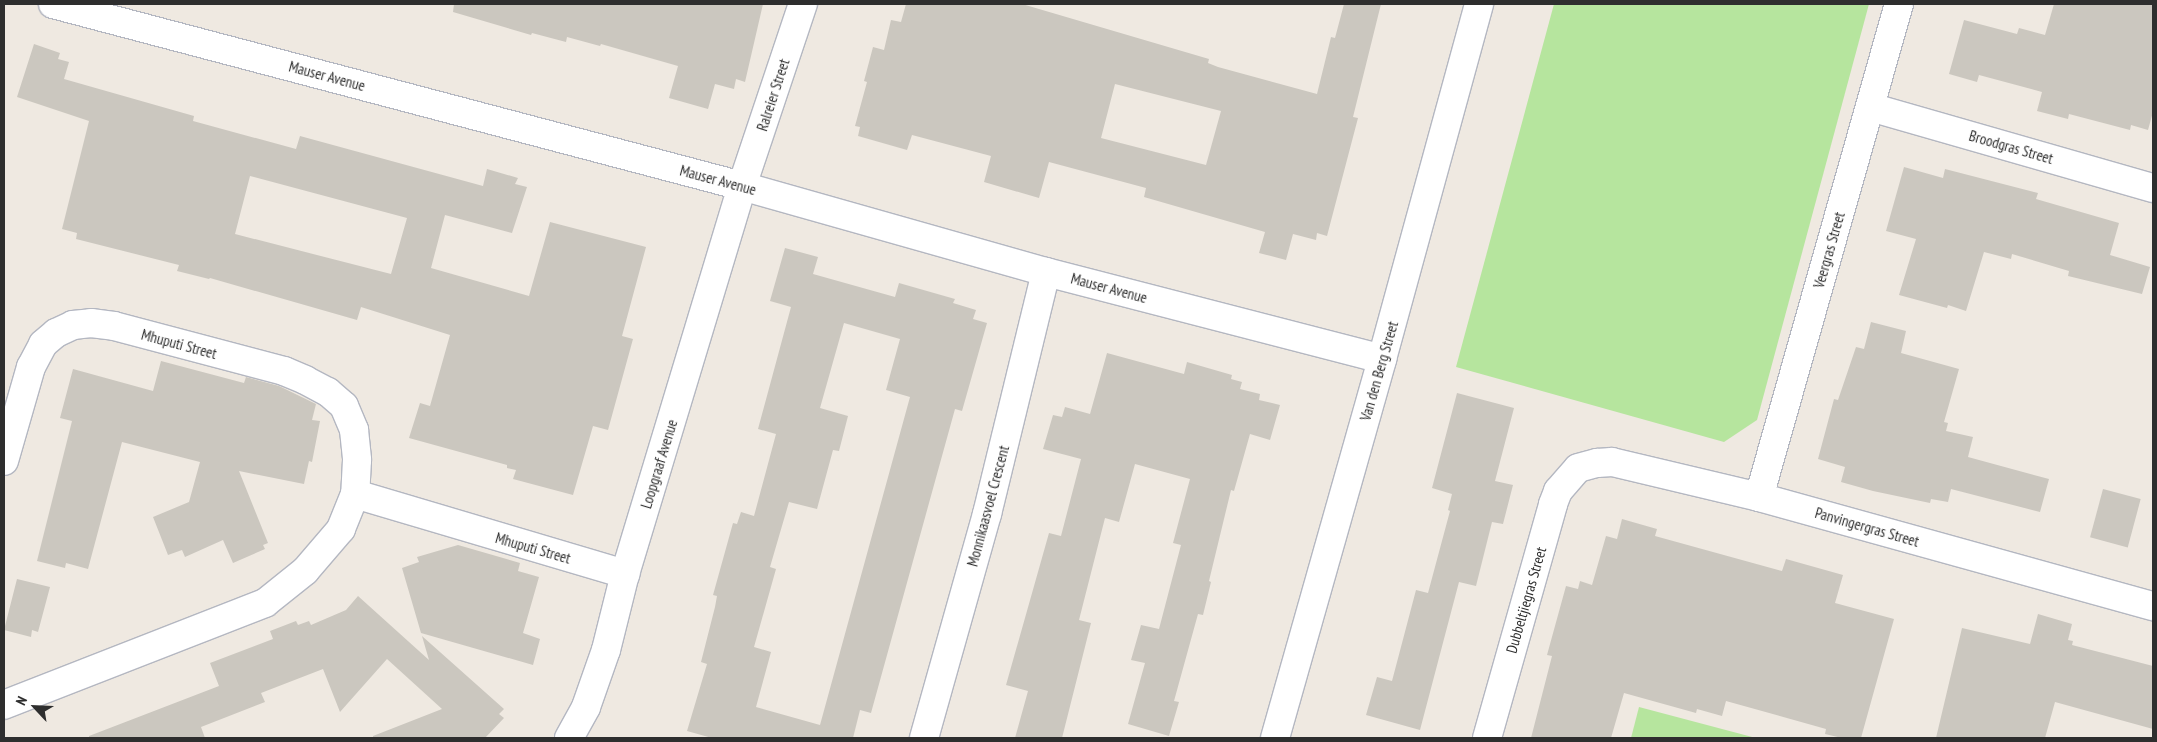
<!DOCTYPE html>
<html>
<head>
<meta charset="utf-8">
<style>
  body { margin:0 }
  #map { position:relative; width:2157px; height:742px; overflow:hidden; background:#efe9e1; font-family:"PT Sans Narrow",sans-serif }
  div>[style] { position:absolute }
  [style*='--x'] { left:calc(var(--x)*1px); top:calc(var(--y)*1px); width:calc(var(--w)*1px); rotate:calc(var(--a)*1deg) }
  .green>* { inset:0; background:#b6e59e }
  .building>* { inset:0; background:#cbc7bf; transform-origin:0 0 }
  .roads { filter:drop-shadow(1px 0 #b4b7c1) drop-shadow(-1px 0 #b4b7c1) drop-shadow(0 1px #b4b7c1) drop-shadow(0 -1px #b4b7c1) }
  .minor>* { height:28px; margin:-14px; padding:0 14px; transform-origin:14px; border-radius:14px; background:#fff }
  span { translate:-50% -50%; white-space:nowrap; text-align:center; line-height:1.15; -webkit-text-stroke:4px #fff; paint-order:stroke }
  .street-label { font-size:15px; color:#2e2e2e }
  .frame { position:absolute; inset:0; border:5px solid #2e2e2e; pointer-events:none }
  .north { position:absolute; left:10px; top:682px; width:50px; height:50px; -webkit-text-stroke:4px #fff; paint-order:stroke; rotate:295deg; font-size:14px; font-weight:700; line-height:20px; text-align:center; color:#2e2e2e }
  .north::after { content:''; display:block; margin:auto; width:18px; height:22px; background:#2e2e2e; clip-path:polygon(50% 0,100% 100%,50% 72%,0 100%) }
</style>
</head>
<body>
<div id="map">
  <div class="green">
    <div style="clip-path:polygon(1554px 4px,1869px 4px,1757px 420px,1724px 442px,1456px 367px)"></div>
    <div style="clip-path:polygon(1639px 707px,1756px 738px,1631px 738px)"></div>
  </div>
  <div class="building">
    <div style="clip-path:polygon(454px 4px,763px 4px,745px 82px,736px 79px,734px 89px,715px 84px,708px 109px,669px 98px,678px 66px,601px 44px,600px 46px,567px 37px,566px 42px,532px 33px,531px 35px,453px 12px)"></div>
    <div style="clip-path:polygon(evenodd,906px 4px,1022px 4px,1209px 59px,1208px 63px,1218px 67px,1317px 94px,1331px 37px,1335px 38px,1344px 4px,1381px 4px,1353px 117px,1358px 118px,1327px 236px,1317px 233px,1316px 240px,1293px 234px,1286px 260px,1259px 253px,1265px 232px,1144px 197px,1146px 188px,1049px 162px,1039px 198px,984px 182px,991px 156px,912px 135px,907px 150px,858px 136px,860px 127px,855px 126px,867px 82px,864px 81px,873px 47px,884px 50px,891px 20px,901px 22px,906px 4px,1115px 84px,1221px 111px,1206px 165px,1101px 138px,1115px 84px)"></div>
    <div style="clip-path:polygon(2054px 4px,2153px 4px,2153px 112px,2148px 130px,2131px 125px,2130px 130px,2069px 114px,2068px 119px,2037px 111px,2042px 92px,1979px 75px,1977px 82px,1949px 74px,1964px 20px,2017px 34px,2019px 28px,2045px 35px)"></div>
    <div style="clip-path:polygon(evenodd,34px 44px,60px 53px,58px 59px,69px 62px,64px 79px,194px 116px,193px 121px,296px 149px,300px 136px,483px 186px,487px 169px,518px 178px,515px 184px,527px 187px,512px 233px,445px 215px,431px 268px,529px 296px,550px 222px,646px 247px,622px 336px,633px 339px,608px 430px,593px 426px,573px 495px,513px 479px,516px 470px,507px 468px,507px 465px,409px 438px,420px 403px,430px 406px,450px 335px,361px 307px,357px 320px,210px 278px,209px 279px,177px 271px,179px 265px,76px 239px,77px 233px,62px 229px,89px 121px,17px 97px,34px 44px,250px 176px,407px 218px,391px 274px,235px 234px,250px 176px)"></div>
    <div style="clip-path:polygon(1904px 167px,1943px 178px,1945px 169px,2038px 193px,2036px 199px,2119px 223px,2110px 255px,2150px 267px,2142px 294px,2068px 276px,2069px 271px,2012px 254px,2011px 259px,1984px 252px,1966px 311px,1948px 305px,1947px 308px,1899px 295px,1916px 239px,1886px 231px)"></div>
    <div style="clip-path:polygon(evenodd,785px 248px,818px 257px,813px 274px,895px 297px,899px 283px,955px 299px,953px 303px,976px 310px,973px 319px,987px 323px,962px 411px,955px 409px,871px 713px,860px 710px,853px 738px,712px 738px,687px 731px,707px 664px,701px 662px,715px 607px,717px 596px,713px 595px,733px 523px,737px 524px,741px 512px,754px 516px,776px 434px,758px 429px,791px 307px,770px 301px,785px 248px,844px 323px,900px 339px,886px 390px,910px 397px,820px 725px,756px 707px,771px 652px,754px 647px,776px 569px,770px 567px,789px 502px,817px 509px,833px 450px,839px 451px,848px 416px,820px 408px,844px 323px)"></div>
    <div style="clip-path:polygon(1871px 322px,1906px 331px,1901px 353px,1959px 369px,1944px 422px,1948px 423px,1946px 431px,1973px 437px,1968px 457px,2049px 479px,2040px 512px,1951px 489px,1948px 502px,1931px 499px,1930px 503px,1873px 491px,1841px 482px,1845px 467px,1818px 459px,1834px 399px,1838px 400px,1856px 347px,1864px 349px)"></div>
    <div style="clip-path:polygon(1107px 353px,1184px 374px,1187px 362px,1232px 375px,1231px 379px,1242px 382px,1240px 389px,1260px 394px,1259px 400px,1280px 405px,1270px 440px,1250px 434px,1234px 491px,1231px 490px,1209px 581px,1211px 582px,1203px 615px,1198px 614px,1174px 701px,1179px 702px,1169px 736px,1128px 724px,1145px 663px,1131px 660px,1141px 625px,1159px 629px,1181px 545px,1173px 543px,1190px 479px,1135px 464px,1119px 522px,1105px 518px,1079px 620px,1091px 623px,1062px 738px,1015px 738px,1028px 691px,1006px 685px,1049px 533px,1061px 536px,1081px 459px,1043px 449px,1053px 415px,1062px 417px,1065px 407px,1090px 414px)"></div>
    <div style="clip-path:polygon(161px 361px,244px 383px,246px 377px,279px 386px,316px 404px,312px 420px,320px 421px,312px 462px,309px 461px,304px 484px,239px 471px,268px 543px,263px 545px,265px 549px,233px 563px,223px 540px,185px 557px,182px 550px,168px 555px,153px 517px,189px 502px,200px 462px,122px 442px,88px 569px,66px 563px,65px 568px,37px 561px,72px 421px,60px 418px,73px 369px,153px 391px)"></div>
    <div style="clip-path:polygon(1457px 393px,1514px 408px,1495px 481px,1513px 485px,1503px 524px,1492px 522px,1476px 586px,1459px 582px,1420px 730px,1366px 715px,1377px 677px,1392px 681px,1416px 590px,1428px 593px,1450px 511px,1448px 510px,1452px 494px,1432px 488px)"></div>
    <div style="left:2103px;top:489px;width:39px;height:50px;rotate:15deg"></div>
    <div style="clip-path:polygon(1622px 519px,1657px 529px,1655px 536px,1782px 571px,1786px 559px,1843px 575px,1835px 603px,1894px 619px,1861px 738px,1842px 738px,1825px 734px,1826px 729px,1726px 701px,1722px 716px,1697px 709px,1696px 713px,1624px 693px,1611px 738px,1531px 738px,1552px 656px,1547px 655px,1566px 586px,1578px 589px,1580px 581px,1592px 585px,1606px 536px,1617px 539px)"></div>
    <div style="clip-path:polygon(458px 545px,520px 563px,518px 571px,539px 577px,523px 633px,540px 639px,533px 665px,421px 633px,402px 568px,419px 562px,417px 557px)"></div>
    <div style="clip-path:polygon(17px 579px,50px 587px,38px 632px,32px 630px,31px 637px,4px 630px)"></div>
    <div style="clip-path:polygon(358px 596px,429px 660px,422px 636px,504px 709px,499px 714px,504px 718px,485px 738px,373px 738px,373px 736px,442px 709px,387px 659px,340px 712px,323px 669px,261px 693px,265px 702px,201px 727px,205px 738px,89px 738px,89px 736px,219px 686px,210px 663px,273px 639px,270px 631px,296px 621px,298px 625px,309px 621px,311px 625px,346px 610px)"></div>
    <div style="clip-path:polygon(2038px 614px,2072px 624px,2068px 640px,2073px 641px,2072px 645px,2153px 666px,2153px 729px,2055px 702px,2045px 738px,1936px 738px,1962px 628px,2030px 644px)"></div>
  </div>
  <div class="roads">
    <div class="minor">
      <div style="--x:53;--y:4;--w:713;--a:14.8"></div>
      <div style="--x:742;--y:186;--w:316;--a:15.8"></div>
      <div style="--x:1046;--y:272;--w:347;--a:14.5"></div>
      <div style="--x:1870;--y:107;--w:294;--a:16"></div>
      <div style="--x:4;--y:461;--w:98;--a:-74"></div>
      <div style="--x:31;--y:367;--w:26;--a:-62"></div>
      <div style="--x:43;--y:344;--w:17;--a:-40"></div>
      <div style="--x:56;--y:333;--w:19;--a:-25"></div>
      <div style="--x:73;--y:325;--w:18;--a:-6"></div>
      <div style="--x:91;--y:323;--w:23;--a:7"></div>
      <div style="--x:114;--y:326;--w:176;--a:14.8"></div>
      <div style="--x:284;--y:371;--w:23;--a:23"></div>
      <div style="--x:305;--y:380;--w:26;--a:28"></div>
      <div style="--x:328;--y:392;--w:21;--a:41"></div>
      <div style="--x:344;--y:406;--w:26;--a:67"></div>
      <div style="--x:354;--y:430;--w:30;--a:84"></div>
      <div style="--x:357;--y:460;--w:34;--a:93"></div>
      <div style="--x:355;--y:494;--w:38;--a:112"></div>
      <div style="--x:341;--y:529;--w:55;--a:130.6"></div>
      <div style="--x:305;--y:571;--w:51;--a:141.3"></div>
      <div style="--x:265;--y:603;--w:280;--a:158.7"></div>
      <div style="--x:355;--y:494;--w:282;--a:16.5"></div>
      <div style="--x:1759;--y:497;--w:512;--a:-74.15"></div>
      <div style="--x:569;--y:738;--w:35;--a:-61"></div>
      <div style="--x:586;--y:707;--w:60;--a:-70.7"></div>
      <div style="--x:606;--y:650;--w:78;--a:-76"></div>
      <div style="--x:625;--y:574;--w:405;--a:-73.2"></div>
      <div style="--x:742;--y:186;--w:192;--a:-71.5"></div>
      <div style="--x:924;--y:738;--w:233;--a:-74.3"></div>
      <div style="--x:987;--y:514;--w:249;--a:-76.3"></div>
      <div style="--x:1275;--y:738;--w:394;--a:-74.2"></div>
      <div style="--x:1382;--y:359;--w:368;--a:-74.7"></div>
      <div style="--x:1487;--y:738;--w:243;--a:-74.2"></div>
      <div style="--x:1553;--y:504;--w:14;--a:-69"></div>
      <div style="--x:1558;--y:491;--w:30;--a:-49"></div>
      <div style="--x:1578;--y:468;--w:20;--a:-15"></div>
      <div style="--x:1597;--y:463;--w:15;--a:-4"></div>
      <div style="--x:1612;--y:462;--w:151;--a:13.4"></div>
      <div style="--x:1759;--y:497;--w:409;--a:15.5"></div>
    </div>
  </div>
  <div class="street-label">
    <span style="left:327px;top:76px;rotate:15deg">Mauser Avenue</span>
    <span style="left:773px;top:95px;rotate:-72deg">Ralreier Street</span>
    <span style="left:2011px;top:147px;rotate:16deg">Broodgras Street</span>
    <span style="left:718px;top:180px;rotate:15deg">Mauser Avenue</span>
    <span style="left:1829px;top:250px;rotate:-74deg">Veergras Street</span>
    <span style="left:1109px;top:288px;rotate:15deg">Mauser Avenue</span>
    <span style="left:179px;top:344px;rotate:15deg">Mhuputi Street</span>
    <span style="left:1379px;top:371px;rotate:-74deg">Van den Berg Street</span>
    <span style="left:659px;top:464px;rotate:-73deg">Loopgraaf Avenue</span>
    <span style="left:988px;top:506px;rotate:-75deg">Monnikaasvoel Crescent</span>
    <span style="left:1867px;top:527px;rotate:16deg">Panvingergras Street</span>
    <span style="left:533px;top:548px;rotate:16deg">Mhuputi Street</span>
    <span style="left:1526px;top:600px;rotate:-74deg">Dubbeltjiegras Street</span>
  </div>
  <div class="frame"></div>
  <div class="north">N</div>
</div>
</body>
</html>
